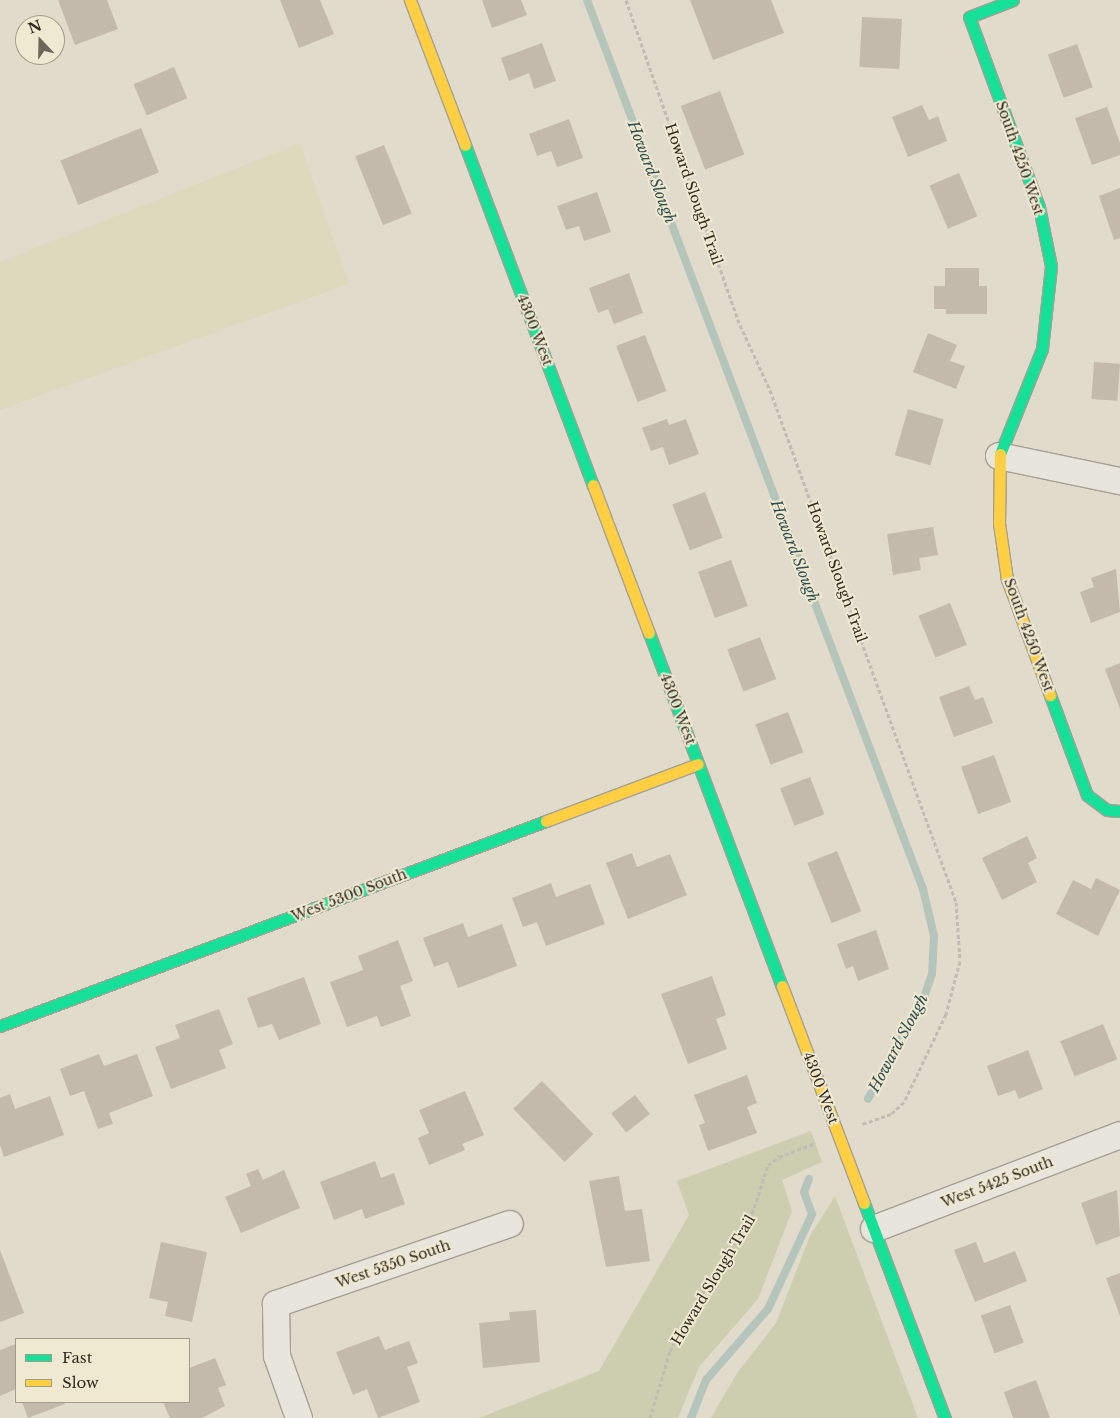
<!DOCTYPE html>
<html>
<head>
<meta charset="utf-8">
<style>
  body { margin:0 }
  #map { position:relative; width:1120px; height:1418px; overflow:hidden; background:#e0dbcb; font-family:"Libre Baskerville",serif }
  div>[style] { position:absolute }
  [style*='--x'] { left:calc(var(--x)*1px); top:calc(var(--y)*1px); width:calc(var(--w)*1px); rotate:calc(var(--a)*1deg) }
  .farmland>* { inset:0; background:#ded9bd }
  .green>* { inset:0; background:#ccceaf }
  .stream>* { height:8px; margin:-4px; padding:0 4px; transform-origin:4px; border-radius:4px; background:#b6c5bc }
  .building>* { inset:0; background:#c3baac; transform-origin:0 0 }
  .path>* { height:3px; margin-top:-1.5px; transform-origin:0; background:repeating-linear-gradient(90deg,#c1bcb3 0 4px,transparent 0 6.5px) }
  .roads { filter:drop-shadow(1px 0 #a5a094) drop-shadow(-1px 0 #a5a094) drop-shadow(0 1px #a5a094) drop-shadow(0 -1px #a5a094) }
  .street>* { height:26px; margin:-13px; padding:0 13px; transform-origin:13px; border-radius:13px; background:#e8e5dc }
  .fast>* { height:11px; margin:-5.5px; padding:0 5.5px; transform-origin:5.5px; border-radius:5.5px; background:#16e098 }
  .slow>* { height:11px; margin:-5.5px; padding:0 5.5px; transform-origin:5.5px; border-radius:5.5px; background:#ffcf43 }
  span { translate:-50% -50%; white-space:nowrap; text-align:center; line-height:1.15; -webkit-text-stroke:4px #f0e9d1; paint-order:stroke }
  .street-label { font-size:14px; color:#31291e }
  .water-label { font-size:15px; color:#2f4f4f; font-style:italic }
  .legend { position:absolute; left:15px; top:1338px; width:175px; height:65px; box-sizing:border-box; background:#f0e9d1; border:1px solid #a49c89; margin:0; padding:6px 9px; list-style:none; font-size:15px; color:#31291e }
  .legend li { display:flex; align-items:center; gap:10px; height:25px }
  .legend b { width:25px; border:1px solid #a49c89 }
  .north { position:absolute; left:15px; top:15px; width:50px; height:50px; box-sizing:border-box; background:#f0e9d1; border:1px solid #a49c89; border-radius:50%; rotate:339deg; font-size:14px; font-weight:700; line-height:20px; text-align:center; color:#31291e }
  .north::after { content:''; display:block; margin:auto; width:18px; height:22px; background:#6e675b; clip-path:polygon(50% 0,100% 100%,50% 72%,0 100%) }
</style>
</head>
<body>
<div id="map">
  <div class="farmland">
    <div style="clip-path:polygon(300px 143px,349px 284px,0 410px,0 262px)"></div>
  </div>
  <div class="green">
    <div style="clip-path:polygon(811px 1131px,822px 1162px,782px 1180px,792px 1211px,758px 1299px,699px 1367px,678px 1418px,479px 1418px,599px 1371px,689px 1215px,677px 1181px)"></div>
    <div style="clip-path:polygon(835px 1196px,918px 1418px,711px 1418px,737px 1373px,776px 1323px,810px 1236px)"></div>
  </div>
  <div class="stream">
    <div style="--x:587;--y:0;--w:950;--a:69.3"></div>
    <div style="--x:923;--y:889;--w:48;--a:76.8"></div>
    <div style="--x:934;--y:936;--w:38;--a:93"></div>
    <div style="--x:932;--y:974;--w:28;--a:109"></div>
    <div style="--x:923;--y:1000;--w:113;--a:119.1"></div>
    <div style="--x:691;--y:1418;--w:41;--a:-68.5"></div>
    <div style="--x:706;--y:1380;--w:94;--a:-48.9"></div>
    <div style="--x:768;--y:1309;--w:105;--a:-65.1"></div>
    <div style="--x:812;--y:1214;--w:23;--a:-110"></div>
    <div style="--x:804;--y:1192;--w:14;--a:-69"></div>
  </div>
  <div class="building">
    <div style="clip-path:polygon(58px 0,107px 0,118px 29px,75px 45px)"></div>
    <div style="clip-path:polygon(280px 0,320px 0,334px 34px,299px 48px)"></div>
    <div style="clip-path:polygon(482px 0,521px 0,527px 15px,492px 28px)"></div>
    <div style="clip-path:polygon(690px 0,771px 0,784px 33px,713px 60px)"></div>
    <div style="left:862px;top:17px;width:40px;height:50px;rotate:3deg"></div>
    <div style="clip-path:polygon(542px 43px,556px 81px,534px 89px,529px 73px,509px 81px,501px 58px)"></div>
    <div style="left:1077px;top:44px;width:46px;height:31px;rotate:70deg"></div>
    <div style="left:174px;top:67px;width:34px;height:44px;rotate:67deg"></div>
    <div style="left:720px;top:91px;width:68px;height:42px;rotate:69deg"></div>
    <div style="clip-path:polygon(922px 105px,929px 120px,938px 116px,947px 141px,908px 157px,892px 117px)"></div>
    <div style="clip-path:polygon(1107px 107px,1120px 143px,1120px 155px,1092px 165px,1075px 118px)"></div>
    <div style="clip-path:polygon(569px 119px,583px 158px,557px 167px,551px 151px,537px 156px,529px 134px)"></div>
    <div style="left:141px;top:128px;width:48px;height:87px;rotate:68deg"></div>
    <div style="left:384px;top:145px;width:74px;height:31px;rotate:68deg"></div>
    <div style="left:959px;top:173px;width:47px;height:32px;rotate:67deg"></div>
    <div style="clip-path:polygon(1120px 188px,1120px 238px,1114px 240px,1099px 196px)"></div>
    <div style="clip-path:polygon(597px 192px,611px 232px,584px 241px,579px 226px,566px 230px,557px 206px)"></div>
    <div style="clip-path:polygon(945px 268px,979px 268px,979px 286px,987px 286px,987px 314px,946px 314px,946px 309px,934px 309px,934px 286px,945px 286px)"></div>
    <div style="clip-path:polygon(629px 273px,643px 313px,614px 324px,608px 309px,598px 313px,589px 288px)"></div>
    <div style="clip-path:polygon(928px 333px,957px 345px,950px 361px,965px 366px,956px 389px,913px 372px)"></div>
    <div style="left:645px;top:335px;width:60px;height:31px;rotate:69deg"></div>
    <div style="left:1094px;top:362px;width:26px;height:37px;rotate:4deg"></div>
    <div style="left:908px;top:409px;width:37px;height:48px;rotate:16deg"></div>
    <div style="clip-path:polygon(667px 419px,669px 425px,686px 419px,699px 454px,669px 465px,663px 447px,651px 451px,642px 428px)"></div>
    <div style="left:705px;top:492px;width:49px;height:35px;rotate:69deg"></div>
    <div style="clip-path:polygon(933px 527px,938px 555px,919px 558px,921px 570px,893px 575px,887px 534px)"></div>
    <div style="left:731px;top:560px;width:49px;height:35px;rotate:70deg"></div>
    <div style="clip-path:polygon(1116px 569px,1120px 612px,1091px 623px,1080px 592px,1094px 587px,1091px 578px)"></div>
    <div style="left:950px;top:603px;width:45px;height:34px;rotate:68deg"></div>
    <div style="left:760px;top:637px;width:45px;height:35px;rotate:69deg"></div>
    <div style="clip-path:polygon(1120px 663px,1120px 709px,1105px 669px)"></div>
    <div style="clip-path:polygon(969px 686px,975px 700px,983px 697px,993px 723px,954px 737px,939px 697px)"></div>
    <div style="left:788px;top:712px;width:43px;height:35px;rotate:69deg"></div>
    <div style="left:994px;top:755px;width:50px;height:35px;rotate:70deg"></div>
    <div style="left:810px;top:777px;width:40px;height:32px;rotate:69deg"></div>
    <div style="clip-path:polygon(1027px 836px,1037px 858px,1028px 863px,1037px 882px,1002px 900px,982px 858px)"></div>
    <div style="left:837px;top:851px;width:65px;height:32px;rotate:68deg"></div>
    <div style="clip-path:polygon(632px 853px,637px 867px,670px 854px,687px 895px,628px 919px,606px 863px)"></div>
    <div style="clip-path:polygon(1096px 878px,1120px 890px,1098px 936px,1056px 914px,1073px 880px,1091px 889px)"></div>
    <div style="clip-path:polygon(551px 883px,556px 897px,590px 884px,605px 924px,546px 946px,537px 922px,523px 927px,512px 898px)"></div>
    <div style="clip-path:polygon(463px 923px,468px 937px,502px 924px,517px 966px,458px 988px,448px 962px,434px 967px,423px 938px)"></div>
    <div style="clip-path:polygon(876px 930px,889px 969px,858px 981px,853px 966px,846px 969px,837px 944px)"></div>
    <div style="clip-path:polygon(398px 940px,413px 981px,400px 986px,411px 1016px,381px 1027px,377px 1016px,347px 1027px,330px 982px,363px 970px,358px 956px)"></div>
    <div style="clip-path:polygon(712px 976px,726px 1015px,716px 1019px,727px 1049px,688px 1064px,661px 994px)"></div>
    <div style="clip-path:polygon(304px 977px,321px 1024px,279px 1040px,272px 1024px,258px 1028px,247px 998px)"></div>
    <div style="clip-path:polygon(219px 1009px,233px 1044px,219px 1050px,226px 1068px,171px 1089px,155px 1047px,180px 1038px,175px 1025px)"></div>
    <div style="left:1103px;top:1024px;width:38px;height:46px;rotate:68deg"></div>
    <div style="clip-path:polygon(1028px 1050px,1043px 1089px,1019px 1099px,1015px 1090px,998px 1096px,987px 1066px)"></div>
    <div style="clip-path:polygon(99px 1054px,104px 1066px,137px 1054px,153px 1096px,109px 1113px,113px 1124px,98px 1129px,84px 1091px,70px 1096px,60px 1069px)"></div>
    <div style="clip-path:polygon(747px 1075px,757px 1103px,747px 1107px,757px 1133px,708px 1151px,699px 1125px,705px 1123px,694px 1095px)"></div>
    <div style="left:542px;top:1081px;width:74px;height:40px;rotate:46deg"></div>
    <div style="clip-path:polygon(465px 1091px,484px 1135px,462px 1144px,465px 1150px,429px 1165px,418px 1138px,429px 1133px,419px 1110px)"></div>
    <div style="clip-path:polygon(10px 1094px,15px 1109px,50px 1096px,64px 1135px,4px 1157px,0 1145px,0 1098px)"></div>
    <div style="left:635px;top:1095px;width:24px;height:30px;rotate:52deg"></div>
    <div style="clip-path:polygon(375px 1161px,381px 1178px,394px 1173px,405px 1204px,365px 1219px,362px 1209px,334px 1220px,320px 1182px)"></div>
    <div style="clip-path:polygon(258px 1169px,263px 1180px,284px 1170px,300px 1208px,241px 1233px,225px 1197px,251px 1186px,246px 1174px)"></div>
    <div style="clip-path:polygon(619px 1176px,625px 1211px,642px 1209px,650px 1261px,606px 1267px,589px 1181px)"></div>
    <div style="clip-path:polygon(1117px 1190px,1120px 1236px,1096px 1245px,1081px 1203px)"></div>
    <div style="clip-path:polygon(161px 1242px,207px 1252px,192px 1322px,165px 1316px,168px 1302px,149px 1298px)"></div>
    <div style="clip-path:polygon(976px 1242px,984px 1263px,1015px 1251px,1027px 1281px,975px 1302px,954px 1250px)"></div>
    <div style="clip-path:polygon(0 1250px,24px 1313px,0 1322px)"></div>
    <div style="clip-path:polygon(1120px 1273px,1120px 1316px,1106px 1278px)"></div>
    <div style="left:1010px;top:1305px;width:40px;height:31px;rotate:70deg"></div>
    <div style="clip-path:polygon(536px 1310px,540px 1362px,483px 1368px,479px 1323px,510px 1320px,509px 1312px)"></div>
    <div style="clip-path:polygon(379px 1336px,385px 1350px,409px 1341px,418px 1363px,407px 1367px,420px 1402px,378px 1418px,367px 1389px,353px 1395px,336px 1352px)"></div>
    <div style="clip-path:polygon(16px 1344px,16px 1389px,0 1396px,0 1350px)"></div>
    <div style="clip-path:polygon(215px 1358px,226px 1385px,218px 1388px,225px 1406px,202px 1418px,170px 1418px,163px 1402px,189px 1402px,189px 1368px)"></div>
    <div style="clip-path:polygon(1036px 1380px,1050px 1418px,1013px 1418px,1004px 1392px)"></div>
    <div style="clip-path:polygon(22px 1402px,64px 1402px,65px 1404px,28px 1418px)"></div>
  </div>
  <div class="path">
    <div style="--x:626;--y:0;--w:344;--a:70.7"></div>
    <div style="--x:740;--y:325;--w:72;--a:65.2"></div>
    <div style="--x:770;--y:390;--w:545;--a:70.03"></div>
    <div style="--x:956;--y:902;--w:59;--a:86.1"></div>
    <div style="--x:960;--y:961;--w:55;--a:104.8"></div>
    <div style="--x:946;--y:1014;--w:98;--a:115.5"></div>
    <div style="--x:904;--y:1102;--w:18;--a:137"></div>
    <div style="--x:891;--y:1114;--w:31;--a:161"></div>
    <div style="--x:650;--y:1418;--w:70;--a:-73.4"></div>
    <div style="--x:670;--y:1351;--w:46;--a:-62.9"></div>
    <div style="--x:691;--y:1310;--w:102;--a:-55.8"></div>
    <div style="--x:748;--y:1226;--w:64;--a:-71.8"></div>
    <div style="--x:768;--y:1165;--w:14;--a:-36"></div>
    <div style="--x:779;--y:1157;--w:39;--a:-21"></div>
  </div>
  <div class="roads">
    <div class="street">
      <div style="--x:999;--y:456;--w:124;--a:11.7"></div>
      <div style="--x:874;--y:1229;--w:263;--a:-20.9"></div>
      <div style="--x:299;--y:1418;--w:66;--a:-109.5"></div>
      <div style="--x:277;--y:1356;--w:52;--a:-91.1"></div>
      <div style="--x:276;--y:1304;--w:247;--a:-18.9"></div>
    </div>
    <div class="fast">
      <div style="--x:465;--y:145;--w:363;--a:69.4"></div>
      <div style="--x:1000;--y:454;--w:113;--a:-68.2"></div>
      <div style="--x:1042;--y:349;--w:83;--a:-83.8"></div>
      <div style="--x:1051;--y:266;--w:60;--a:-101.5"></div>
      <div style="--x:1039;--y:207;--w:202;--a:-110.2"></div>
      <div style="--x:969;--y:17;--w:47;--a:-21.1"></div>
      <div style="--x:649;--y:633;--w:377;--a:69.4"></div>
      <div style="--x:1050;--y:695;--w:107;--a:69.7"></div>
      <div style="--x:1087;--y:795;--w:25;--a:37"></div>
      <div style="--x:1107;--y:810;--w:13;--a:4"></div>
      <div style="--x:0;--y:1026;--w:583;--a:-20.58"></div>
      <div style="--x:864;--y:1203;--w:230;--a:69.4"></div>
    </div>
    <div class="slow">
      <div style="--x:410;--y:0;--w:155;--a:69.2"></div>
      <div style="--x:1000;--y:454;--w:69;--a:90.8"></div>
      <div style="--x:999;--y:523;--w:57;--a:81.9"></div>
      <div style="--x:1007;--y:579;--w:124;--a:69.7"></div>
      <div style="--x:593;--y:485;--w:158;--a:69.3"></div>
      <div style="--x:546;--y:821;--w:162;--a:-20.6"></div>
      <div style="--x:782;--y:986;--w:232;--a:69.3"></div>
    </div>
  </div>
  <div class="street-label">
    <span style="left:1020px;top:158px;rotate:71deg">South 4250 West</span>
    <span style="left:694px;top:194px;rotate:71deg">Howard Slough Trail</span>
    <span style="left:535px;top:330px;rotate:69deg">4300 West</span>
    <span style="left:837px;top:572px;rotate:70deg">Howard Slough Trail</span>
    <span style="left:1029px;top:635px;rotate:70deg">South 4250 West</span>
    <span style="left:678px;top:709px;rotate:69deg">4300 West</span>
    <span style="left:349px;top:895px;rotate:-21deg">West 5300 South</span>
    <span style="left:821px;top:1088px;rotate:69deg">4300 West</span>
    <span style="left:997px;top:1182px;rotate:-21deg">West 5425 South</span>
    <span style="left:393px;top:1264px;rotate:-19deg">West 5350 South</span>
    <span style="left:713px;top:1280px;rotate:-59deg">Howard Slough Trail</span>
  </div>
  <div class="water-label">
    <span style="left:652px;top:172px;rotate:69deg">Howard Slough</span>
    <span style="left:795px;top:551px;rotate:69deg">Howard Slough</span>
    <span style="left:898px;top:1043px;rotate:-62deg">Howard Slough</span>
  </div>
  <ul class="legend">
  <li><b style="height:6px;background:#16e098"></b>Fast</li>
  <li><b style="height:6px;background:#ffcf43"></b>Slow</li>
  </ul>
  <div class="north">N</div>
</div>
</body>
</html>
